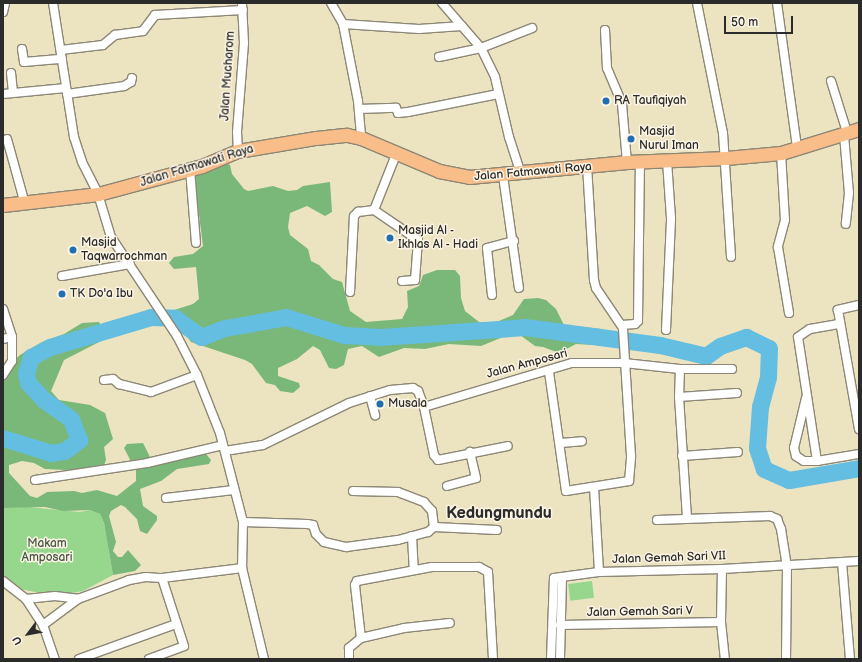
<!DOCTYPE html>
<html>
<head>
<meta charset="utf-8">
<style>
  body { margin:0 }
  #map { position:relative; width:862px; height:662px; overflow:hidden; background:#ece3c1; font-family:"Balsamiq Sans",sans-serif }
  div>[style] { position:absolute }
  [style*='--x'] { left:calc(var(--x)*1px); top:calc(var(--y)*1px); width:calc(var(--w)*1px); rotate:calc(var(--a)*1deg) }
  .green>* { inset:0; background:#97d78d; transform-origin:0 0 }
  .forest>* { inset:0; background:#79b878 }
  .river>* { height:17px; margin:-8.5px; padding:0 8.5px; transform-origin:8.5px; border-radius:8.5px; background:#63bee1 }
  .roads { filter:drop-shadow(1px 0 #8c8776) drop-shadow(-1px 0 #8c8776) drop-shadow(0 1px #8c8776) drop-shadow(0 -1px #8c8776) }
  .minor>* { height:8px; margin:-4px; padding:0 4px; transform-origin:4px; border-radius:4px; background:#fff }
  .primary>* { height:13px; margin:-6.5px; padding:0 6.5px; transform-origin:6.5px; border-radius:6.5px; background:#f8bd88 }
  .dots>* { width:11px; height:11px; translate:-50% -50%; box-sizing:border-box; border:2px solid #fcf5e5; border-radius:50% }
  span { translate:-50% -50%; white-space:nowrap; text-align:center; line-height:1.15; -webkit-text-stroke:3px #fcf5e5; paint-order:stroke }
  .street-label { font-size:12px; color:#2b2b2b }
  .poi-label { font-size:12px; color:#2b2b2b }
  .left { translate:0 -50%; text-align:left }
  .park-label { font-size:12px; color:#465644 }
  .district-label { font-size:16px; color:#2b2b2b; font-weight:700 }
  .frame { position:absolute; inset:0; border:4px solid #2b2b2b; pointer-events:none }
  .north { position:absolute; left:8px; top:614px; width:40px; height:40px; -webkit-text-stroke:3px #fcf5e5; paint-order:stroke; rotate:238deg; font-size:11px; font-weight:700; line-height:16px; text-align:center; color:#2b2b2b }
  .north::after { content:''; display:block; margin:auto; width:14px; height:18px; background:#2b2b2b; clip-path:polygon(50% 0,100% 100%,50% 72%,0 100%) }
  .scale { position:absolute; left:724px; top:16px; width:69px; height:18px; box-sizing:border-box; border:2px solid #2b2b2b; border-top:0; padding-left:5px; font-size:12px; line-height:14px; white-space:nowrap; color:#2b2b2b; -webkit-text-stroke:3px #fcf5e5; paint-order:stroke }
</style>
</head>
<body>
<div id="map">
  <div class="green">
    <div style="clip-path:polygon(28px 507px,80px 512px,90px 510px,100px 514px,104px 523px,113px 575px,83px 591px,72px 593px,35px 592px,11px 587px,3px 574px,3px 508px)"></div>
    <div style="left:592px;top:581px;width:17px;height:24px;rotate:83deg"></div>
  </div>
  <div class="forest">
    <div style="clip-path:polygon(226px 163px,230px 165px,232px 174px,244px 189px,248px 191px,273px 186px,288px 191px,297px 190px,303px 186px,330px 182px,332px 212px,325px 216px,307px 206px,290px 213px,288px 227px,290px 235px,308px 249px,311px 261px,319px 265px,333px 279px,342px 282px,350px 311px,366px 322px,402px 319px,408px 307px,407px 291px,419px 286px,423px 275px,437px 270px,455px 270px,460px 276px,461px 298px,465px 311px,479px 322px,492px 324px,513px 315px,524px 299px,538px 298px,546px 300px,556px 309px,564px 325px,602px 329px,610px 332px,613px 343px,610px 346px,576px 344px,559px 353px,543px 347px,535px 346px,520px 335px,503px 337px,481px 346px,449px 344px,425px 349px,404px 348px,379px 357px,362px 346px,348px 349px,344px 365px,336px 369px,329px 368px,320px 350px,313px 346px,297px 359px,278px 368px,278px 376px,299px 383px,300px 387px,293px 393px,280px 391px,275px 385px,266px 383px,252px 364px,245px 360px,191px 342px,171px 315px,171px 311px,193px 304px,199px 299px,196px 267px,174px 269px,169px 263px,174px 257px,193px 254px,203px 246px,194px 176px)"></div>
    <div style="clip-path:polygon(99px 322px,106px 335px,105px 339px,64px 360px,51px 391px,59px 400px,90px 405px,105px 413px,113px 439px,104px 447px,106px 460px,104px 465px,100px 468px,66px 470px,45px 469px,34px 463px,22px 461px,9px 465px,9px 473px,30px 496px,37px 498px,47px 492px,74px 491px,82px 493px,97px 490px,117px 496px,136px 481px,136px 471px,124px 448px,127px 444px,143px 443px,154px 465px,197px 454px,206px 454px,211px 460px,209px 464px,177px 469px,161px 481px,140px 489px,143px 506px,157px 516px,157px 520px,147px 534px,140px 531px,137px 519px,125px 507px,121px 505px,111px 511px,109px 516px,116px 542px,113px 551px,118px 557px,122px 557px,128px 550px,141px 565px,135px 571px,113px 575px,104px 523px,100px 514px,90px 510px,63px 511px,45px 507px,3px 508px,3px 370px,20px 355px,42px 342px,64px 334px,82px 323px)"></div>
  </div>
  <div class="river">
    <div style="--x:3;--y:438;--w:50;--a:17.4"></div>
    <div style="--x:51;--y:453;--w:13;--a:-9"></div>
    <div style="--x:64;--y:451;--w:19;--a:-36"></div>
    <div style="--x:79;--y:440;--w:22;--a:-111"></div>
    <div style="--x:71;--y:419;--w:33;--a:-145"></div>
    <div style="--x:44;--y:400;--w:23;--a:-133"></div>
    <div style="--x:28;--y:383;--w:10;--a:-101"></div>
    <div style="--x:26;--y:373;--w:17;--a:-73"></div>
    <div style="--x:31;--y:357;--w:21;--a:-28"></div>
    <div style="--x:50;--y:347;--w:105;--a:-16.5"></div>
    <div style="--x:151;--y:317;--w:24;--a:2"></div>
    <div style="--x:175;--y:318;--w:32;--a:36"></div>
    <div style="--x:201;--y:337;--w:26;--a:-21"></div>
    <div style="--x:225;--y:328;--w:62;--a:-10.2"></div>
    <div style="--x:286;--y:317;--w:61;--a:17.2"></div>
    <div style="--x:344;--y:335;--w:36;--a:3"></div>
    <div style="--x:380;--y:337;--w:145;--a:-3.9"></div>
    <div style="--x:525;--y:327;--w:136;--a:7.6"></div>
    <div style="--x:660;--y:345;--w:47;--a:13.4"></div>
    <div style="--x:706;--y:356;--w:17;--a:-36"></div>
    <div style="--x:720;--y:346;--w:28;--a:-19"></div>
    <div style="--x:746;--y:337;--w:25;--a:26"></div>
    <div style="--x:769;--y:348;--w:29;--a:92"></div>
    <div style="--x:768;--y:377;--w:31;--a:105"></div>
    <div style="--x:760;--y:407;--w:41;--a:94.2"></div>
    <div style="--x:757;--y:448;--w:22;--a:72"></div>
    <div style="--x:764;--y:469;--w:27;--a:24"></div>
    <div style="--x:789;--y:480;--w:71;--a:-9.7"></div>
  </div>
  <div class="roads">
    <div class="minor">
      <div style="--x:53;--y:3;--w:136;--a:81.1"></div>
      <div style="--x:74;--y:137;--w:26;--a:72"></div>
      <div style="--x:82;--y:162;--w:36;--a:63"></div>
      <div style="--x:98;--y:194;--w:45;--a:73.2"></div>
      <div style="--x:111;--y:237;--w:119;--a:56.3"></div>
      <div style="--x:177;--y:336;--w:44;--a:62.9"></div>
      <div style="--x:197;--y:375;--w:62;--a:68.4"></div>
      <div style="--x:220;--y:433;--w:92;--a:75.5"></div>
      <div style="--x:243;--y:522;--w:46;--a:91.2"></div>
      <div style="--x:242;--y:568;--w:94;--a:76.4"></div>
      <div style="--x:331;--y:3;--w:24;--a:60"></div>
      <div style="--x:343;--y:24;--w:78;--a:79"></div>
      <div style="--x:358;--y:101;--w:37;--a:85"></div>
      <div style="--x:442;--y:3;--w:60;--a:49.1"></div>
      <div style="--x:481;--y:48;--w:32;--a:64"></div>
      <div style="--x:495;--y:77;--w:62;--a:76.9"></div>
      <div style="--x:509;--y:137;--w:38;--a:72"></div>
      <div style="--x:697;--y:3;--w:133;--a:78.7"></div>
      <div style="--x:723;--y:133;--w:124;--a:86.3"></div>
      <div style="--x:777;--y:3;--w:146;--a:82.1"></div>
      <div style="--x:3;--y:12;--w:9;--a:-77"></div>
      <div style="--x:343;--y:24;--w:76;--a:3.8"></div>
      <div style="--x:419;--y:29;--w:43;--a:-4"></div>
      <div style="--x:605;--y:30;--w:38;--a:87"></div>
      <div style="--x:607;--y:68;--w:39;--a:67"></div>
      <div style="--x:622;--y:104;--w:58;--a:85.1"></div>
      <div style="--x:22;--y:49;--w:13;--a:81"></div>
      <div style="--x:24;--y:62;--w:38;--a:-5"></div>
      <div style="--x:61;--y:50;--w:42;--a:-6.8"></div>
      <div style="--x:103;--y:45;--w:16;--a:-40"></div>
      <div style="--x:115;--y:35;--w:28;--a:-8"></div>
      <div style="--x:143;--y:31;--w:20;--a:-53"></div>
      <div style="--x:155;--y:15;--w:88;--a:-3.3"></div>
      <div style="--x:439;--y:57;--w:43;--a:-12.1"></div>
      <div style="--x:481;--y:48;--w:55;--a:-21.4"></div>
      <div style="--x:11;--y:73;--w:20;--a:84"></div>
      <div style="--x:831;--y:81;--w:53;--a:72.6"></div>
      <div style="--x:3;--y:94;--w:63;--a:-5.4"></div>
      <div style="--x:67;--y:94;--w:58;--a:-8"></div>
      <div style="--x:124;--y:86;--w:8;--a:-30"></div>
      <div style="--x:131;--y:82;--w:4;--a:-76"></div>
      <div style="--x:359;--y:109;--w:37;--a:-2"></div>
      <div style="--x:396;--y:108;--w:5;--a:68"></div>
      <div style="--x:398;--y:113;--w:10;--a:-6"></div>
      <div style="--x:408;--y:112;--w:92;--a:-11.3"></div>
      <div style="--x:844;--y:135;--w:58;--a:85.1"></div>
      <div style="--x:849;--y:193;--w:31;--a:96"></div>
      <div style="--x:7;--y:139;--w:67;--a:74.5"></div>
      <div style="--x:238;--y:151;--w:19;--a:-93"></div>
      <div style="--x:237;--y:132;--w:89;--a:-85.5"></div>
      <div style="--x:244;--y:43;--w:40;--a:-92.9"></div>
      <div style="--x:397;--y:152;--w:62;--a:111.6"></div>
      <div style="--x:374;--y:210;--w:53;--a:34.3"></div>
      <div style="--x:418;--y:240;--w:40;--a:94.3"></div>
      <div style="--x:415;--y:280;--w:13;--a:176"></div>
      <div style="--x:781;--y:153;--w:67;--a:86.6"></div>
      <div style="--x:785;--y:220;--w:28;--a:105"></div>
      <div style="--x:778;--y:247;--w:67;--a:80.5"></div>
      <div style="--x:190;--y:169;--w:74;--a:85.4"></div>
      <div style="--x:503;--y:176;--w:113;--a:81.9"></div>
      <div style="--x:62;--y:276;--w:69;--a:-10"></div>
      <div style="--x:350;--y:292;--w:76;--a:-87"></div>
      <div style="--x:354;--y:216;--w:6;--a:-45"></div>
      <div style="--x:358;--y:212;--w:16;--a:-7"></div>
      <div style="--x:492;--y:295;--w:47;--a:-96.1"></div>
      <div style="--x:487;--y:248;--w:28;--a:-15"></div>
      <div style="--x:859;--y:305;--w:22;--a:167"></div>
      <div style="--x:838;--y:310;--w:121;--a:80"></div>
      <div style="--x:3;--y:309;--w:29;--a:72"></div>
      <div style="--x:12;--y:337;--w:24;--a:90"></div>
      <div style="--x:12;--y:361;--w:17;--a:123"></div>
      <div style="--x:622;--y:325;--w:13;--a:-4"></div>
      <div style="--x:635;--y:324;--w:4;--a:-45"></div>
      <div style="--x:638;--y:321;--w:159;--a:-89.3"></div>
      <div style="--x:666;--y:330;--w:112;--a:-87.4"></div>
      <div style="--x:671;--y:218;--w:57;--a:-94"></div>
      <div style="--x:3;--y:339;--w:9;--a:-13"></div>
      <div style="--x:680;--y:369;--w:28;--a:92"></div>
      <div style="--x:679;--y:397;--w:122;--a:86.2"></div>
      <div style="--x:549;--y:372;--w:120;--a:81.9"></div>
      <div style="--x:566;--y:491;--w:64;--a:-9"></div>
      <div style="--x:629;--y:481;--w:25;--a:-85"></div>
      <div style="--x:631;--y:456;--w:128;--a:-93.6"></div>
      <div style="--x:623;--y:328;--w:48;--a:-124"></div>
      <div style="--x:596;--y:288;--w:8;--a:-104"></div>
      <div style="--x:594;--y:280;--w:113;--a:-93.5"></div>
      <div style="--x:104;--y:380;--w:9;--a:-6"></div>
      <div style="--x:113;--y:379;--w:8;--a:40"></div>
      <div style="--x:119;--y:384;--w:33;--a:14"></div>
      <div style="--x:151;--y:392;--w:49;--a:-20.3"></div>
      <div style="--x:370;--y:396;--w:20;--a:75"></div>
      <div style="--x:679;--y:397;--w:58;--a:-3.9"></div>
      <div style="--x:806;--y:398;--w:51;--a:103.5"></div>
      <div style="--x:794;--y:448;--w:8;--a:76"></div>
      <div style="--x:796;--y:456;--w:9;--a:32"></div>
      <div style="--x:804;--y:461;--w:13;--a:0"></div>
      <div style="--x:817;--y:461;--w:43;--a:-9.5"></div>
      <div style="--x:424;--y:407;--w:154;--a:-16.6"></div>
      <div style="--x:572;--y:363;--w:52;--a:0"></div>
      <div style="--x:624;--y:363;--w:56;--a:6.1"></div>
      <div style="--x:680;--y:369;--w:52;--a:0"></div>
      <div style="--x:561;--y:443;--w:21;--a:-5"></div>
      <div style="--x:225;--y:451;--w:38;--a:-9"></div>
      <div style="--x:263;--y:445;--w:96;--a:-26"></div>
      <div style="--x:349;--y:403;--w:43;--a:-17.6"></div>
      <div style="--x:390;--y:390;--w:23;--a:-5"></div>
      <div style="--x:413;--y:388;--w:6;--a:31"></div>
      <div style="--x:418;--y:391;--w:17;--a:69"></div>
      <div style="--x:424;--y:407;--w:49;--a:78.2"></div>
      <div style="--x:434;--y:455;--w:6;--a:51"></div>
      <div style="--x:438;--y:460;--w:71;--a:-11.3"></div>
      <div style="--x:682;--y:456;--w:56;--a:-4.1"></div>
      <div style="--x:817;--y:461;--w:125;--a:-98.7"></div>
      <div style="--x:798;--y:337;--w:14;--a:-34"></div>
      <div style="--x:810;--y:329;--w:29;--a:-10"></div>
      <div style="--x:35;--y:480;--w:113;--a:-8.6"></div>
      <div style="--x:147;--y:463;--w:78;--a:-13.3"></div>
      <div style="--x:447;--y:486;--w:30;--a:-15"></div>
      <div style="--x:476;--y:478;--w:27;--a:-103"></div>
      <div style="--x:594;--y:487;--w:85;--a:86.6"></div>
      <div style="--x:166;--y:498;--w:68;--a:-6.7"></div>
      <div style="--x:657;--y:520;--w:113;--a:-2"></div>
      <div style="--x:770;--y:516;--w:8;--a:23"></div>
      <div style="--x:777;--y:519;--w:11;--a:68"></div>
      <div style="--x:781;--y:529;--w:37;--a:81"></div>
      <div style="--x:787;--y:566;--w:93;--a:90.6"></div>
      <div style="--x:243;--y:522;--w:64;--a:1.8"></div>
      <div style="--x:307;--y:524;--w:6;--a:9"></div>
      <div style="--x:313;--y:525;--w:9;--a:72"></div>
      <div style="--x:316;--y:534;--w:11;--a:45"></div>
      <div style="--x:324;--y:542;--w:23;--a:13"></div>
      <div style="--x:346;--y:547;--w:52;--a:-7.7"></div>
      <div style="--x:398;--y:540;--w:31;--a:-15"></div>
      <div style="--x:428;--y:532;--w:8;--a:-40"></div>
      <div style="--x:434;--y:527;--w:16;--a:-97"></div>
      <div style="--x:432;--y:511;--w:12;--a:-132"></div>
      <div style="--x:424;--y:502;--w:28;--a:-159"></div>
      <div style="--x:398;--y:492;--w:45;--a:-178.7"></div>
      <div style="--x:434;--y:527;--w:63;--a:2.7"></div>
      <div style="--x:412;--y:536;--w:34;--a:87"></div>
      <div style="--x:842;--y:562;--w:97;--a:85.3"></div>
      <div style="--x:722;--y:569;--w:53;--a:91.1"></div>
      <div style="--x:721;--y:622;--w:37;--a:84"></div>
      <div style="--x:3;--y:581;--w:29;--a:38"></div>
      <div style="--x:26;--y:599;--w:31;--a:57"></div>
      <div style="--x:43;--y:625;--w:36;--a:71"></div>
      <div style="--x:26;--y:599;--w:29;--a:-6"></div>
      <div style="--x:55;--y:596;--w:23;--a:7"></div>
      <div style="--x:78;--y:599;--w:54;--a:-20.4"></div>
      <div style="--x:129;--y:580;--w:17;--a:-10"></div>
      <div style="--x:146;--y:577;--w:16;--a:4"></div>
      <div style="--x:162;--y:578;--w:81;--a:-7.1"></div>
      <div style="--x:43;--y:625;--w:44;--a:-36.6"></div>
      <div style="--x:560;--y:625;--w:161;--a:-1.1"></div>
      <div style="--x:361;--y:638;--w:44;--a:-13.1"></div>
      <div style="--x:404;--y:628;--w:46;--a:-6.2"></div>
      <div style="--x:79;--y:659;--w:103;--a:-19.8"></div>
      <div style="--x:149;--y:659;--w:37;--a:-20"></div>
      <div style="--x:184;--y:646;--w:71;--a:-107.9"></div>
      <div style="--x:349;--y:659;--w:11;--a:-90"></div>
      <div style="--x:349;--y:648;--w:16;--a:-40"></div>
      <div style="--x:361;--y:638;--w:53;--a:-96.5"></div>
      <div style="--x:355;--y:585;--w:4;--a:-63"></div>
      <div style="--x:357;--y:581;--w:76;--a:-10.6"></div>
      <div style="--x:432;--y:567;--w:47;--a:0"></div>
      <div style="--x:479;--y:567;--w:10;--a:29"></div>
      <div style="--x:488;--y:572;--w:87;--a:86.7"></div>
      <div style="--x:551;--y:659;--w:81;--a:-87.9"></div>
      <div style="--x:554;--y:578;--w:45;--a:-7.6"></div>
      <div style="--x:599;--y:572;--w:123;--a:-1.4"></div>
      <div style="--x:722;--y:569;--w:137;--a:-3.3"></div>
      <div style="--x:560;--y:659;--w:82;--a:-88.6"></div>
    </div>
    <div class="primary">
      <div style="--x:3;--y:205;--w:96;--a:-6.6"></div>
      <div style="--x:98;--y:194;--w:108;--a:-15.1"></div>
      <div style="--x:202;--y:166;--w:39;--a:-23"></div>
      <div style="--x:238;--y:151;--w:79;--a:-9.5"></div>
      <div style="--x:316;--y:138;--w:31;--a:-6"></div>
      <div style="--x:347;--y:135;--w:14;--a:12"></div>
      <div style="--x:361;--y:138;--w:85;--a:22.9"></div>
      <div style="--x:439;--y:171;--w:31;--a:11"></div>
      <div style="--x:469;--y:177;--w:159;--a:-5.4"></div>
      <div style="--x:627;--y:162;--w:99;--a:-2.3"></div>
      <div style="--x:726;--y:158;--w:55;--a:-5.2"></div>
      <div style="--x:781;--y:153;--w:82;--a:-17.1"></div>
    </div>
  </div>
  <div class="dots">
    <div style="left:606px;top:101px;background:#1f6fb2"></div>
    <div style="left:631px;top:139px;background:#1f6fb2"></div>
    <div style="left:390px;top:238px;background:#1f6fb2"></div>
    <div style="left:73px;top:250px;background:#1f6fb2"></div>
    <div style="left:62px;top:294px;background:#1f6fb2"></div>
    <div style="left:380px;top:404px;background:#1f6fb2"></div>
  </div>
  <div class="street-label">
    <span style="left:228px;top:76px;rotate:-86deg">Jalan Mucharom</span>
    <span style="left:197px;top:166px;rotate:-17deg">Jalan Fatmawati Raya</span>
    <span style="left:533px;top:172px;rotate:-5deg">Jalan Fatmawati Raya</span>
    <span style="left:527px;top:364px;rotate:-15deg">Jalan Amposari</span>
    <span style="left:669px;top:558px;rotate:-2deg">Jalan Gemah Sari VII</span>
    <span style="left:640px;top:612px;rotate:-1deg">Jalan Gemah Sari V</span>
  </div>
  <div class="poi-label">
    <span class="left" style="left:614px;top:101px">RA Taufiqiyah</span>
    <span class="left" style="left:639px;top:139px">Masjid<br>Nurul Iman</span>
    <span class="left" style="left:398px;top:238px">Masjid Al -<br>Ikhlas Al - Hadi</span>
    <span class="left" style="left:81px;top:250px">Masjid<br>Taqwarrochman</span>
    <span class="left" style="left:70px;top:294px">TK Do'a Ibu</span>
    <span class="left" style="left:388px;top:404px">Musala</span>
  </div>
  <div class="park-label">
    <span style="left:47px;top:551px">Makam<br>Amposari</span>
  </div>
  <div class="district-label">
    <span style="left:499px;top:514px">Kedungmundu</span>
  </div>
  <div class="frame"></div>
  <div class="north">U</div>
  <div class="scale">50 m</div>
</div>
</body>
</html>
